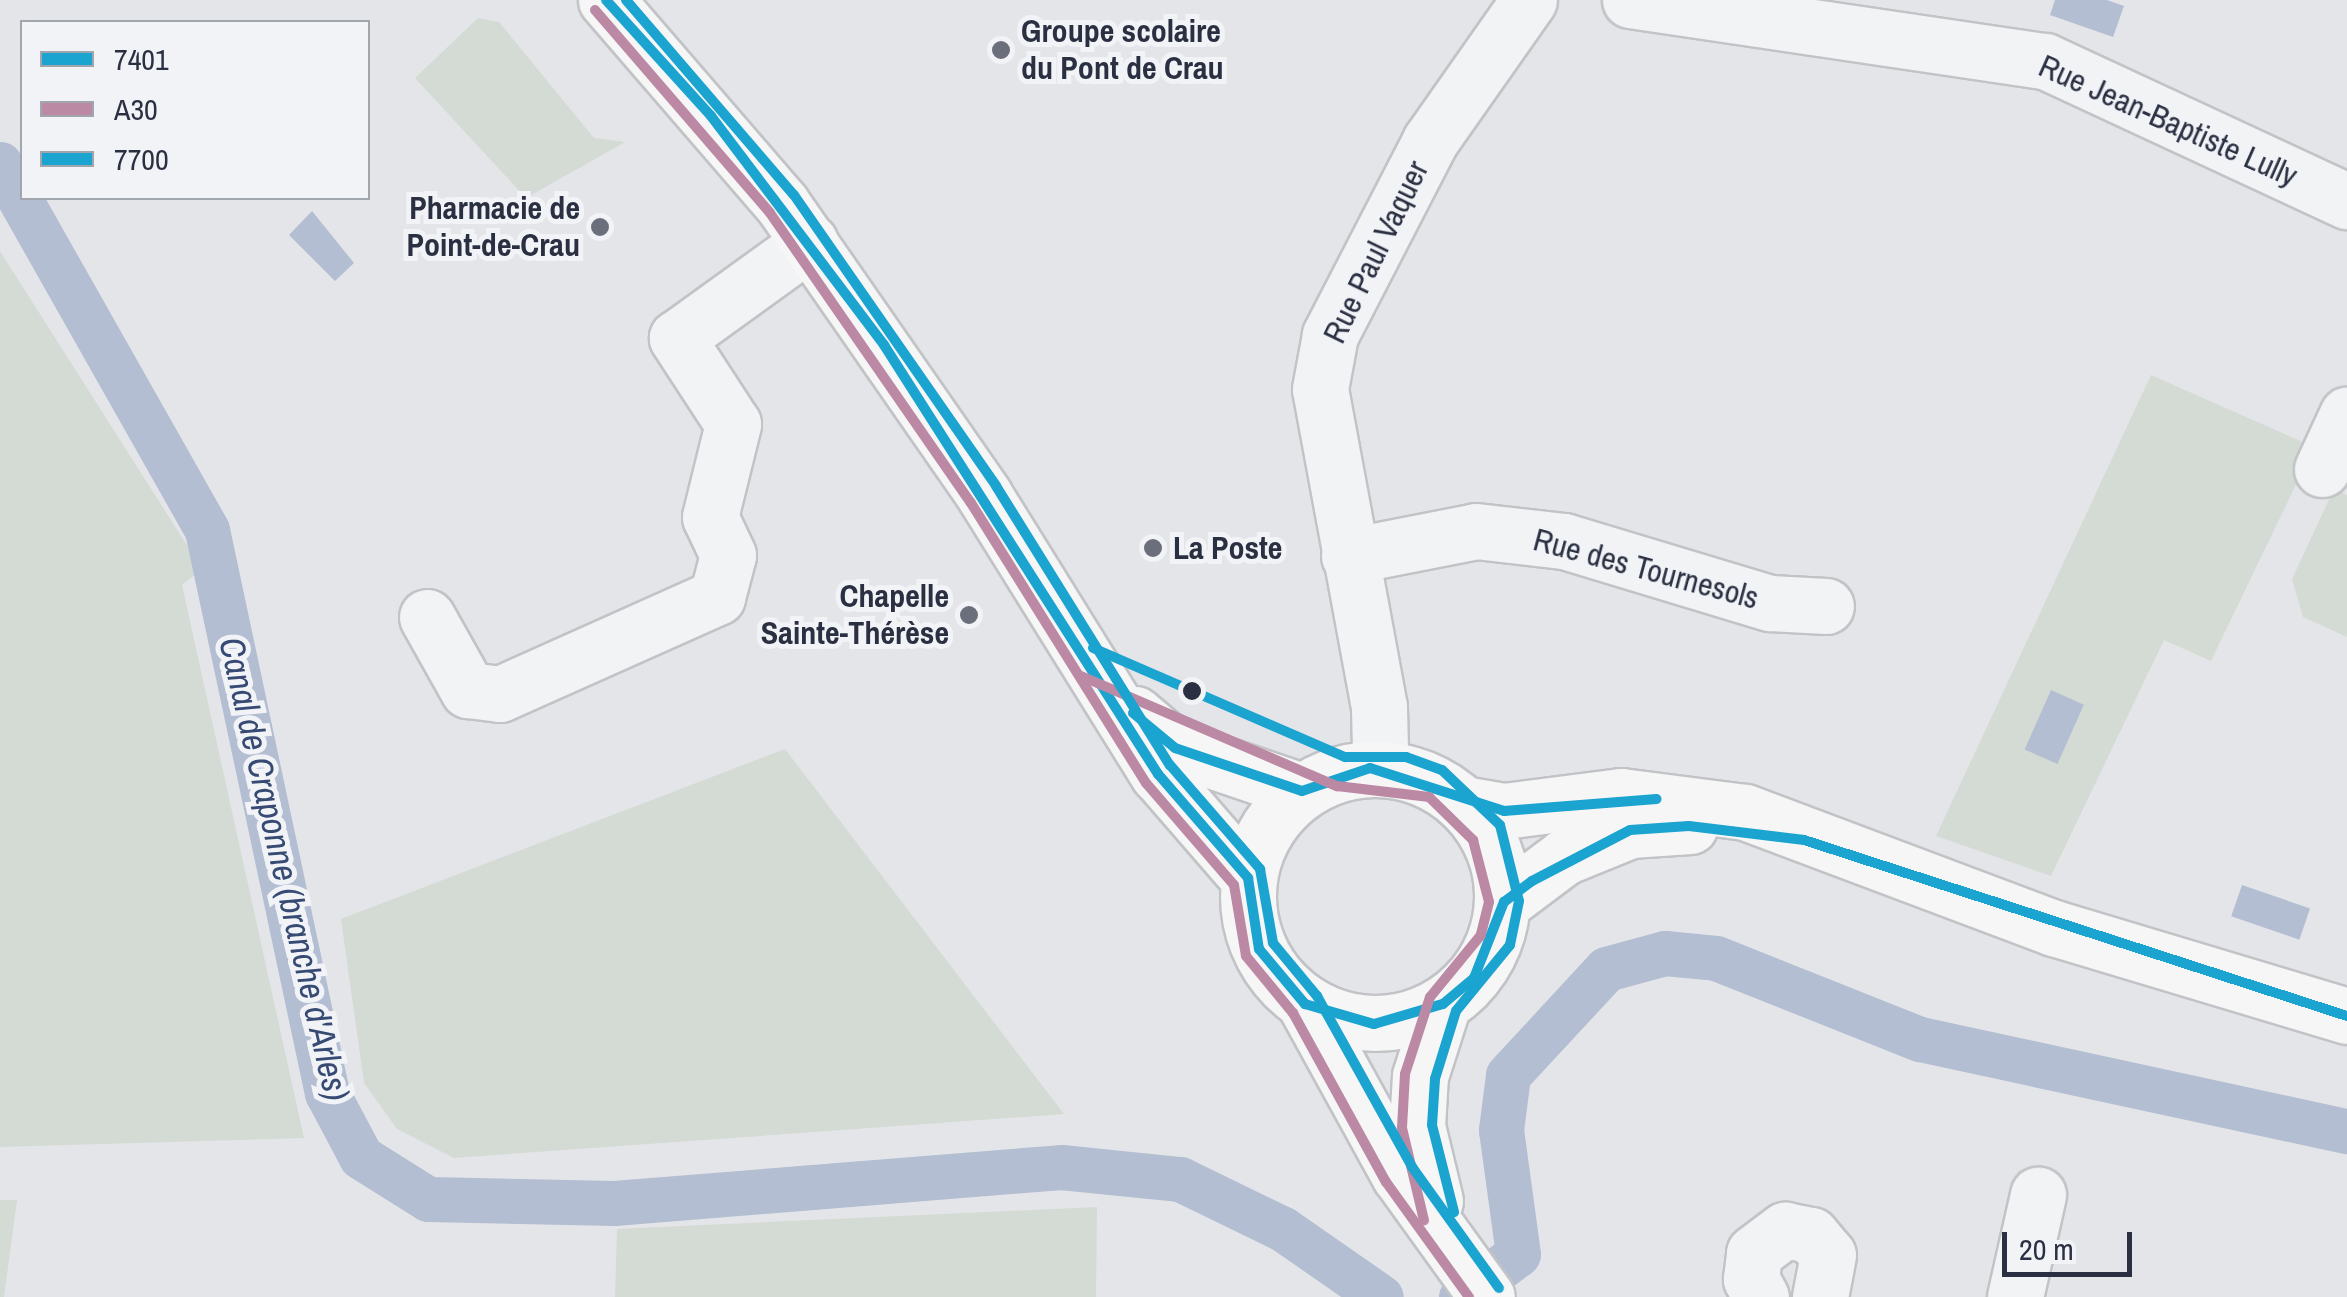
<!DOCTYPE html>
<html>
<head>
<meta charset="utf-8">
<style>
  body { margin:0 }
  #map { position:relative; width:2347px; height:1297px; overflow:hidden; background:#e4e5e8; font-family:"Archivo Narrow",sans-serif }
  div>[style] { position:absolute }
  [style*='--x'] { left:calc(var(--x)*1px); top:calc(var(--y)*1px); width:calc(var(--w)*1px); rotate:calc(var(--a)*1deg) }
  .green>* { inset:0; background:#d3dbd4 }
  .water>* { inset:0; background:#b3bed2; transform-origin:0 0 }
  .canal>* { height:45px; margin:-22.5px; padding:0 22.5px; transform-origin:22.5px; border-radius:22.5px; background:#b3bed2 }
  .roads { filter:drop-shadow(2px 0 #c2c3c6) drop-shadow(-2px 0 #c2c3c6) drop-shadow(0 2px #c2c3c6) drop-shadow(0 -2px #c2c3c6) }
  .minor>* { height:55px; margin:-27.5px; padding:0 27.5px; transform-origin:27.5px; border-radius:27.5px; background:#f2f3f5 }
  .major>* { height:55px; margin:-27.5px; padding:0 27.5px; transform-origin:27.5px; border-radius:27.5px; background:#f6f6f7 }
  .major>.ring { margin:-27.5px; padding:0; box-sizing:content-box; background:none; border:55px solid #f6f6f7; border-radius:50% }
  .bus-1>* { height:10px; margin:-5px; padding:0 5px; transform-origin:5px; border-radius:5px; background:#1aa4cf }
  .bus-2>* { height:10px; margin:-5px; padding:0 5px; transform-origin:5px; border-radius:5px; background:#bc89a4 }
  .bus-3>* { height:10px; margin:-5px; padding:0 5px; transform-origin:5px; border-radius:5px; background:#1aa4cf }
  .dots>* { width:28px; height:28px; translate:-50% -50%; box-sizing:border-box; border:5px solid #f1f3f7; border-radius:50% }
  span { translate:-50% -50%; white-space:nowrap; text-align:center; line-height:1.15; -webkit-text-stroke:10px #f1f3f7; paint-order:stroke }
  .poi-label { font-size:32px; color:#2a3041; font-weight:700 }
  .left { translate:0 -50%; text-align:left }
  .right { translate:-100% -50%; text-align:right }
  .street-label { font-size:32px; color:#2a3041 }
  .water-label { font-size:35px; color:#364a73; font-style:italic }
  .legend { position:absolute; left:20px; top:20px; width:350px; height:180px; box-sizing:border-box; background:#f1f3f7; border:2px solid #a1a5ae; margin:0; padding:12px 18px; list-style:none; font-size:30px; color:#2a3041 }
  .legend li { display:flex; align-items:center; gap:20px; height:50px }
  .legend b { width:50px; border:2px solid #a1a5ae }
  .scale { position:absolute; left:2002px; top:1232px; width:130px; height:45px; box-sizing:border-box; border:5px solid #2a3041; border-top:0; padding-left:12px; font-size:30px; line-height:35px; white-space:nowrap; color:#2a3041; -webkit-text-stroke:8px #f1f3f7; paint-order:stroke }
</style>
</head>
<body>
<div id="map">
  <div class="green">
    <div style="clip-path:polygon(478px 18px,499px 22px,594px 138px,625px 142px,526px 198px,415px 78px)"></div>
    <div style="clip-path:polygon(0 251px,202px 569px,182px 585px,304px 1138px,0 1147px)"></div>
    <div style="clip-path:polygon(2151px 375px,2314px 447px,2211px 661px,2164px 640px,2051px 876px,1936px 836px)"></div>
    <div style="clip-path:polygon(2334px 489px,2347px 495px,2347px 637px,2303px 617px,2292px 579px)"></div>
    <div style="clip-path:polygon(785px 749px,1064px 1114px,454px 1158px,397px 1129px,364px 1083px,341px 919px)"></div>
    <div style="clip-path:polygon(0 1200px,17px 1200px,4px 1297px,0 1297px)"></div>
    <div style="clip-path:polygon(1097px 1207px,1096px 1297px,615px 1297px,617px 1229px)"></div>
  </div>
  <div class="water">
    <div style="clip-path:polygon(2055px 0,2107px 0,2124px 6px,2113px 37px,2050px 15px)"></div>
    <div style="clip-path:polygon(312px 211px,354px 263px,335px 281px,289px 235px)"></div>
    <div style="left:2051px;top:690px;width:36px;height:65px;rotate:24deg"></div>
    <div style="left:2242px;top:885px;width:72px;height:33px;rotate:19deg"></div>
  </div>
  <div class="canal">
    <div style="--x:0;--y:164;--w:420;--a:60.5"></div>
    <div style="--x:207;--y:530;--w:576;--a:77.97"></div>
    <div style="--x:327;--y:1093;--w:72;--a:62"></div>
    <div style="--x:361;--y:1157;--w:79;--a:32.1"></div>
    <div style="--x:428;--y:1199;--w:186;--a:1.2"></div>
    <div style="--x:614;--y:1203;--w:448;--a:-4.6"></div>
    <div style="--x:1061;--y:1167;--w:120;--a:5.8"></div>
    <div style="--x:1180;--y:1179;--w:114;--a:25.9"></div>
    <div style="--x:1283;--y:1229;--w:119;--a:34.8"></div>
    <div style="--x:1461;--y:1297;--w:71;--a:-37"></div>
    <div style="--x:1518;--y:1254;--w:125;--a:-97.8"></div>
    <div style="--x:1501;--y:1130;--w:55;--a:-82.7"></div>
    <div style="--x:1508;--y:1075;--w:144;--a:-47.2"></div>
    <div style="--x:1606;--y:969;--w:61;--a:-15.2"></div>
    <div style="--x:1665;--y:953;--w:51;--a:5.6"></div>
    <div style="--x:1716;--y:958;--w:219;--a:21.7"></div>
    <div style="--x:1920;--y:1039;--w:437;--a:12.2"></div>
  </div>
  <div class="roads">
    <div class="minor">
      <div style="--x:1630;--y:0;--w:419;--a:8.4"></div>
      <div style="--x:2045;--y:61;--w:333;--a:24.9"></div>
      <div style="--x:2322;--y:469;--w:60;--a:-65.2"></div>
      <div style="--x:1349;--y:556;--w:129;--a:-11.1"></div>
      <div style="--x:1476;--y:531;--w:89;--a:6.5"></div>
      <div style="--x:1564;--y:541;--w:215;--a:16.8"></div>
      <div style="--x:1770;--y:603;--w:56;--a:3.1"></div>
      <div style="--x:427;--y:617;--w:84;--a:60.7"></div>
      <div style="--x:468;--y:690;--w:32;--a:7"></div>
      <div style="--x:500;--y:694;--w:238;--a:-24.1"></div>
      <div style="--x:717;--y:597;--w:43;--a:-75.3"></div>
      <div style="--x:728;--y:555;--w:42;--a:-115.3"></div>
      <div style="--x:710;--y:517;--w:96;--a:-76.1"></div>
      <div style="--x:733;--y:424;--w:103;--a:-123.1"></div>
      <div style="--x:677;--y:338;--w:164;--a:-35.8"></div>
      <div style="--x:1370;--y:768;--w:21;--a:-62"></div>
      <div style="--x:1380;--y:749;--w:42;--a:-91.4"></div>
      <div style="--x:1379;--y:707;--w:323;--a:-100.5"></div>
      <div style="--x:1320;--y:389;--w:55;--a:-79.5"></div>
      <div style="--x:1330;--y:335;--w:218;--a:-62.7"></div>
      <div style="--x:1430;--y:141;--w:172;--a:-54.9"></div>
      <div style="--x:1761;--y:1297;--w:21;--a:-119"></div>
      <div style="--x:1751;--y:1279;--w:26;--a:-83"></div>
      <div style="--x:1754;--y:1253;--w:39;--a:-37"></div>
      <div style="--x:1785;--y:1230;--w:26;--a:11"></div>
      <div style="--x:1811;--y:1235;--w:26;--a:50"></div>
      <div style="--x:1828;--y:1255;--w:43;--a:100.8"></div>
      <div style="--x:2015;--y:1297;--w:105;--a:-77.3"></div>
    </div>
    <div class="major">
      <div style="--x:606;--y:0;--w:269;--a:49.2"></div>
      <div style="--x:782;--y:204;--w:354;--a:55.2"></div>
      <div style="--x:984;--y:495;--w:329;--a:58.1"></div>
      <div style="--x:1158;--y:774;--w:138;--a:49.1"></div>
      <div style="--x:1135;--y:714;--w:52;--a:40.4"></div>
      <div style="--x:1175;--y:748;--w:134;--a:18.7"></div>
      <div class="ring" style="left:1248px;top:769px;width:199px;height:199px"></div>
      <div style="--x:1464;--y:804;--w:41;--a:9.9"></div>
      <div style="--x:1504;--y:811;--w:118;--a:-7.3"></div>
      <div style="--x:1621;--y:796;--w:125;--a:7.4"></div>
      <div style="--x:1745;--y:812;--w:330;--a:20.6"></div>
      <div style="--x:2054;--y:928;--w:306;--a:16.7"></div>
      <div style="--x:1504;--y:902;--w:75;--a:-36.9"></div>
      <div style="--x:1564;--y:857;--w:71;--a:-22.2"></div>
      <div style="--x:1630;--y:830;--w:60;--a:-3.8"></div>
      <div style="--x:1305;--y:1004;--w:195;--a:61.2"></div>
      <div style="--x:1399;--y:1175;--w:150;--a:54.2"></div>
      <div style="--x:1435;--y:1201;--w:77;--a:-103.5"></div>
      <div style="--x:1417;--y:1126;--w:50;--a:-86.6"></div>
      <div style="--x:1420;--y:1076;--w:76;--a:-72.3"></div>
    </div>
  </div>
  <div class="bus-1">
    <div style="--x:606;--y:0;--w:156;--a:47.8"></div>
    <div style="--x:711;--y:116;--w:287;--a:52.9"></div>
    <div style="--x:884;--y:345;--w:509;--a:57.43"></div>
    <div style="--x:1158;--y:774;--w:138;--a:49.1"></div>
    <div style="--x:1248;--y:878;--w:72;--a:81.2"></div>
    <div style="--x:1259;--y:949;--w:72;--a:50.1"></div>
    <div style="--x:1305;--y:1004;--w:72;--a:16.2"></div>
    <div style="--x:1374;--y:1024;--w:72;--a:-16.2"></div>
    <div style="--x:1443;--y:1004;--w:40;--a:-40"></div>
    <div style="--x:1474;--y:978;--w:82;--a:-68.5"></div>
    <div style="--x:1504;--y:902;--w:35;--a:-37"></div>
    <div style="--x:1532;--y:881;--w:110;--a:-27.5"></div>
    <div style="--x:1630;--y:830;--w:59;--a:-3.9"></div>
    <div style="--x:1689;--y:826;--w:116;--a:6.9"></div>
    <div style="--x:1804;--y:840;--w:571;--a:17.96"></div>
    <div style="--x:1133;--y:713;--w:55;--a:39.8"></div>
    <div style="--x:1175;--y:748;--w:134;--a:18.7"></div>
    <div style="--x:1302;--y:791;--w:72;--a:-18.7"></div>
    <div style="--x:1370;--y:768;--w:141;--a:17.8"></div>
    <div style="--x:1504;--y:811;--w:153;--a:-4.5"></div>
  </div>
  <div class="bus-2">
    <div style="--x:595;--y:10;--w:268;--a:49.2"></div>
    <div style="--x:770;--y:213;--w:353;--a:55.3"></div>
    <div style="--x:971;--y:503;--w:330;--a:58"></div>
    <div style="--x:1146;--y:783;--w:135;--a:49.2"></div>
    <div style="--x:1234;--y:885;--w:72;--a:80.4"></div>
    <div style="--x:1246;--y:956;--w:74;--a:50.5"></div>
    <div style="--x:1293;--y:1013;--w:193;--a:61.2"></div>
    <div style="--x:1386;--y:1182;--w:142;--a:54.2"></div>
    <div style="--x:1081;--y:676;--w:279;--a:23.3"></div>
    <div style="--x:1337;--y:786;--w:93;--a:6.8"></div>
    <div style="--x:1429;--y:797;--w:62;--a:44.3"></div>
    <div style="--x:1473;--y:840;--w:64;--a:75.5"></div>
    <div style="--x:1489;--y:902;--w:34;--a:104"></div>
    <div style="--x:1481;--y:935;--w:80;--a:129.4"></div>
    <div style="--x:1430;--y:997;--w:81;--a:108"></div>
    <div style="--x:1405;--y:1074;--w:54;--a:93.2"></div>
    <div style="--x:1402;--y:1128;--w:95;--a:76.6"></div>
  </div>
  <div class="bus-3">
    <div style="--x:626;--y:0;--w:257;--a:49.3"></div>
    <div style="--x:794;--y:195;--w:354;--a:55.2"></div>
    <div style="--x:996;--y:486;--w:329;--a:58.1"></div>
    <div style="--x:1170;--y:765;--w:138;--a:49.1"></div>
    <div style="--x:1260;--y:869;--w:75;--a:80"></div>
    <div style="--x:1273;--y:943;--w:69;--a:50.3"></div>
    <div style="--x:1317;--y:996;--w:196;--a:60.9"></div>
    <div style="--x:1412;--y:1167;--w:149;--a:54.3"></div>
    <div style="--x:1093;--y:648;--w:275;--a:23.4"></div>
    <div style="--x:1345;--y:757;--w:61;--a:0"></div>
    <div style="--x:1406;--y:757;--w:38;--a:20"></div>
    <div style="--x:1442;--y:770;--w:80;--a:43.5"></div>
    <div style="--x:1500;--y:825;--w:78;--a:76"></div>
    <div style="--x:1519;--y:901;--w:45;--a:101.6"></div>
    <div style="--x:1510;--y:945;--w:85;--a:129.3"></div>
    <div style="--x:1456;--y:1011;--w:71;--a:107.2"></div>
    <div style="--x:1435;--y:1079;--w:46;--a:93.7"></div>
    <div style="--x:1432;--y:1125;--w:90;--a:75.8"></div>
  </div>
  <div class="dots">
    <div style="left:1001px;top:50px;background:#6b6f7b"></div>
    <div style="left:600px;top:227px;background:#6b6f7b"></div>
    <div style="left:1153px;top:548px;background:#6b6f7b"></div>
    <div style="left:969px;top:615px;background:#6b6f7b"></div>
    <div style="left:1192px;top:691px;background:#2a3041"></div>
  </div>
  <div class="poi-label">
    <span class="left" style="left:1021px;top:50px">Groupe scolaire<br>du Pont de Crau</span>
    <span class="right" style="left:580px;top:227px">Pharmacie de<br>Point-de-Crau</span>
    <span class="left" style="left:1173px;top:548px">La Poste</span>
    <span class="right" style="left:949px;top:615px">Chapelle<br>Sainte-Thérèse</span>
  </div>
  <div class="street-label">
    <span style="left:2168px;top:121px;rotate:24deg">Rue Jean-Baptiste Lully</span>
    <span style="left:1376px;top:252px;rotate:-64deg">Rue Paul Vaquer</span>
    <span style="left:1646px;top:569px;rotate:15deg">Rue des Tournesols</span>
  </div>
  <div class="water-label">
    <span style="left:284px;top:869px;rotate:77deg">Canal de Craponne (branche d'Arles)</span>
  </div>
  <ul class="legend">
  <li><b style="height:12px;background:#1aa4cf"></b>7401</li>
  <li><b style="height:12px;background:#bc89a4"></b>A30</li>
  <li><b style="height:12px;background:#1aa4cf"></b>7700</li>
  </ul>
  <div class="scale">20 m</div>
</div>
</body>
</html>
